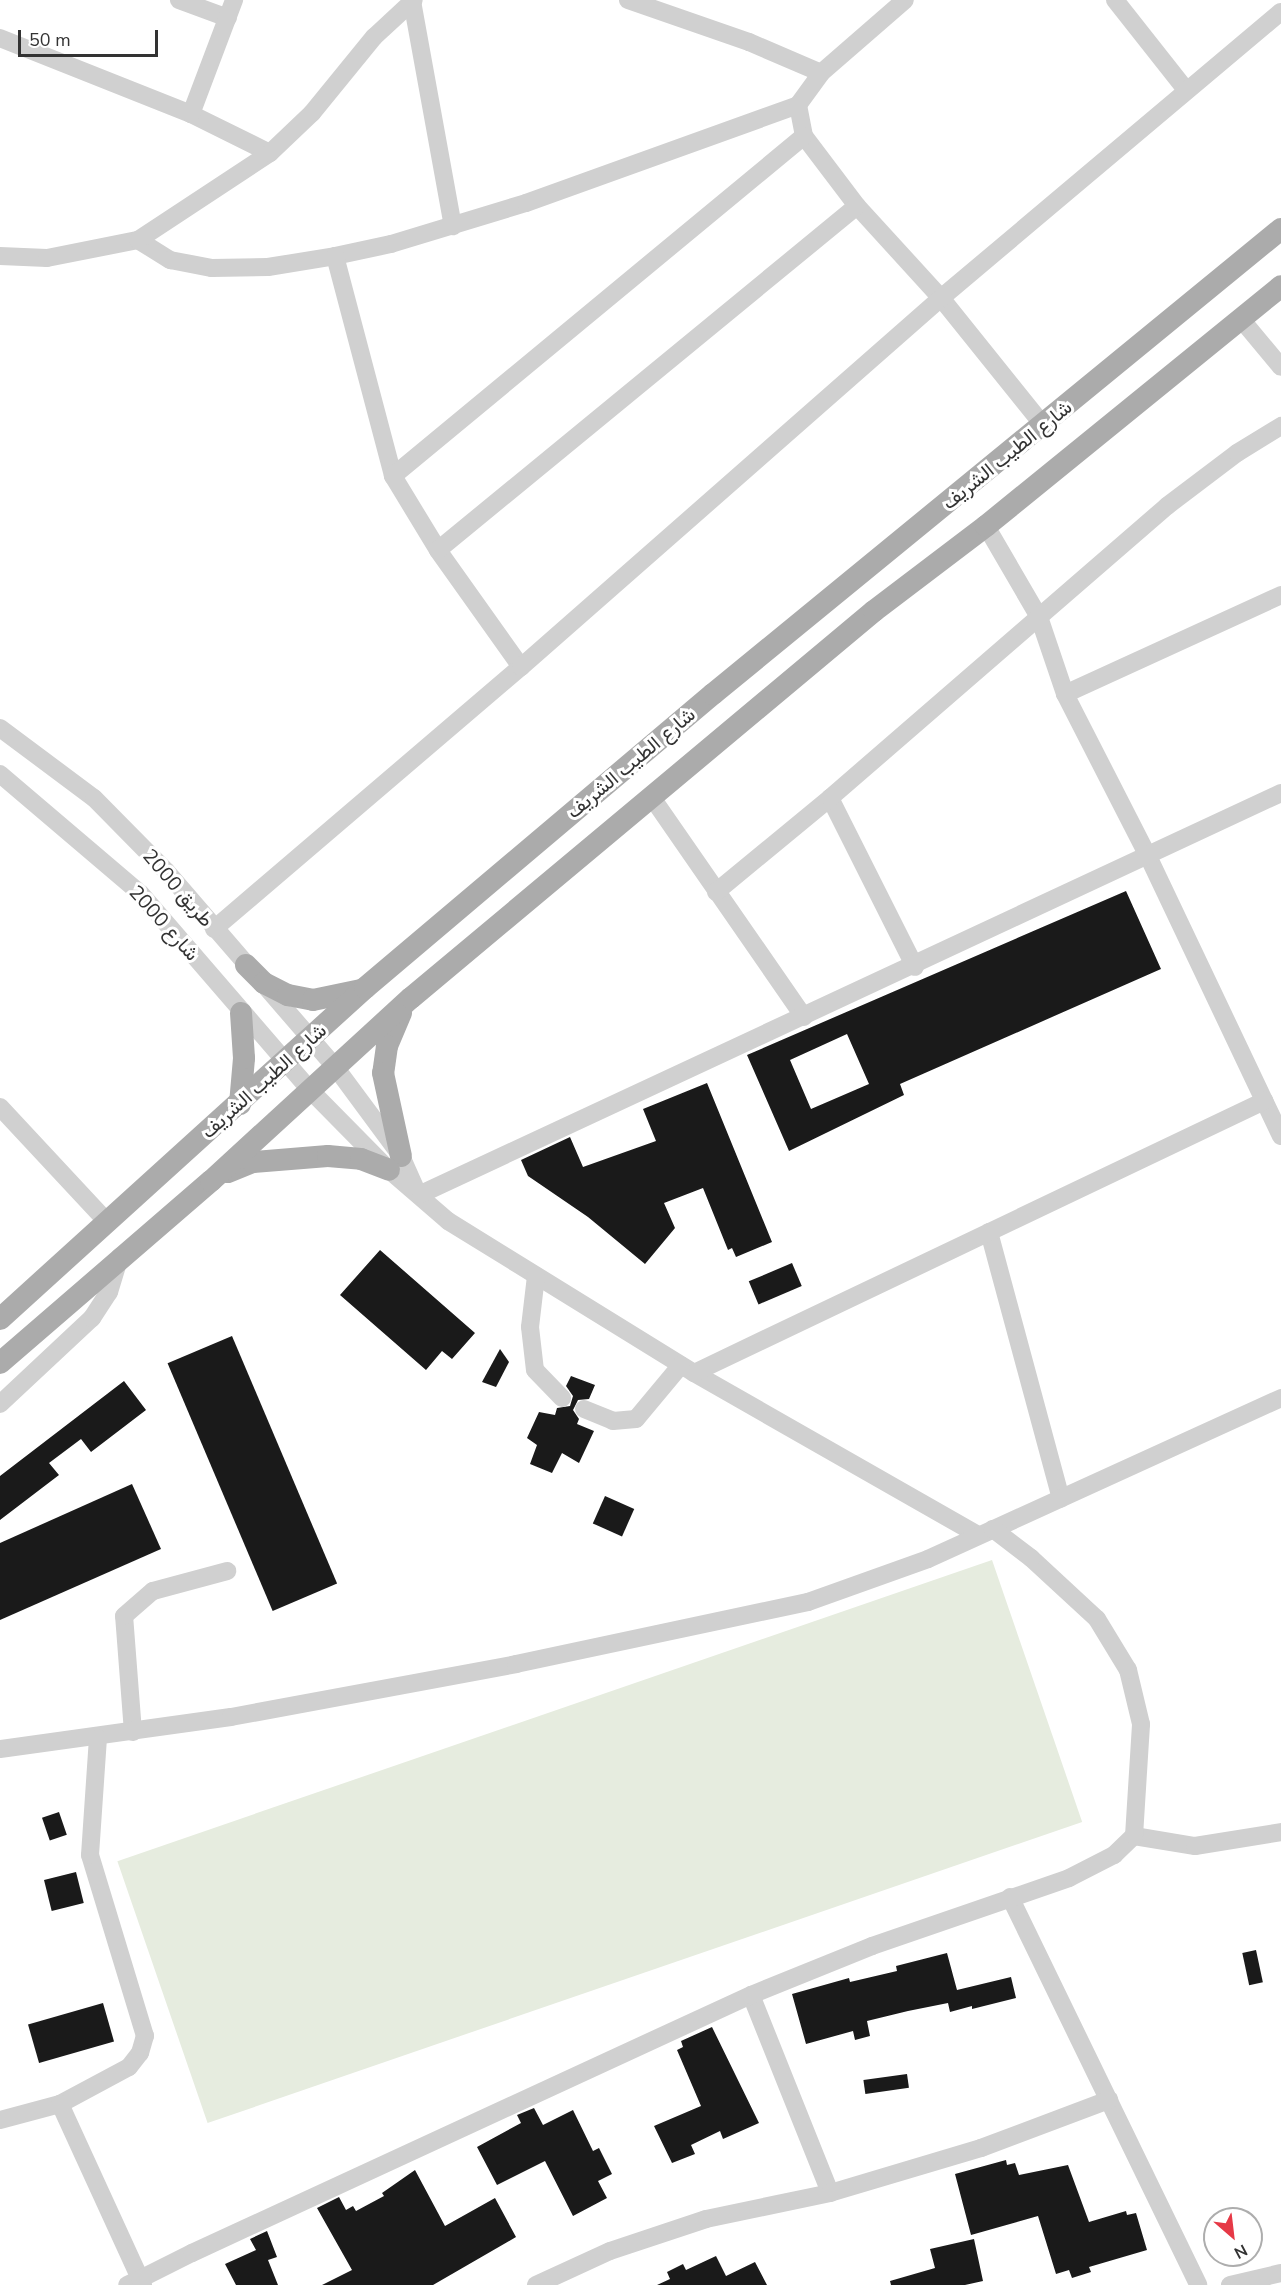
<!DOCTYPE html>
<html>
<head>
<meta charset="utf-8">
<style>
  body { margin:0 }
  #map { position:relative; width:1281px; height:2285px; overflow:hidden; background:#fff; font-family:"Nunito Sans",Vazirmatn,sans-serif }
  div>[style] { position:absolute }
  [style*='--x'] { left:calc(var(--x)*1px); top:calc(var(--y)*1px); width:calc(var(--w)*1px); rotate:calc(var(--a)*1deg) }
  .green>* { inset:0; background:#e6ecdf; transform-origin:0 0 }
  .building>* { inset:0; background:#1a1a1a; transform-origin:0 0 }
  .minor>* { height:18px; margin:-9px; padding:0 9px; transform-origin:9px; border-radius:9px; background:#d0d0d0 }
  .major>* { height:22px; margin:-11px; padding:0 11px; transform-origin:11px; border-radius:11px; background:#ababab }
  span { translate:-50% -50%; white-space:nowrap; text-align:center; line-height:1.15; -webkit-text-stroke:6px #fff; paint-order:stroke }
  .street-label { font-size:20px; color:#333 }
  .north { position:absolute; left:1203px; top:2207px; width:60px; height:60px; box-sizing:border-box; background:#fff; border:2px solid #adadad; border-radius:50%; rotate:152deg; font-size:16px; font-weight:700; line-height:24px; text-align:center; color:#333 }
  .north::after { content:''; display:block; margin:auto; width:21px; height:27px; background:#e63946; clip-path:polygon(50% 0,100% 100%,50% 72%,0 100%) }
  .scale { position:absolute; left:18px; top:30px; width:140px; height:27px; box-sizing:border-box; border:3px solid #333; border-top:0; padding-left:8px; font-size:18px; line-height:21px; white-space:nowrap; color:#333; -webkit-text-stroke:4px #fff; paint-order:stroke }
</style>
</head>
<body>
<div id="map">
  <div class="green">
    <div style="left:992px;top:1560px;width:277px;height:925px;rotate:71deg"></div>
  </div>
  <div class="building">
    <div style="clip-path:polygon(evenodd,1126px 891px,1161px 969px,900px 1084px,904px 1095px,789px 1151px,747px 1055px,1126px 891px,847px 1034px,869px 1084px,811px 1109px,790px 1060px,847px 1034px)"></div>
    <div style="clip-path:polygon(707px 1083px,772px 1242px,736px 1257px,732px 1248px,728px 1250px,703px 1188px,664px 1203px,675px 1228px,645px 1264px,588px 1217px,528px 1176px,521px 1160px,570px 1137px,583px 1167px,656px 1141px,643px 1109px)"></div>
    <div style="clip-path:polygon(380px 1250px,475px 1333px,452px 1359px,442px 1351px,426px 1370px,340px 1295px)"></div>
    <div style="left:792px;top:1263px;width:25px;height:47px;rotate:67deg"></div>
    <div style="left:232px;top:1336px;width:269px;height:70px;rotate:67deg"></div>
    <div style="clip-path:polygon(500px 1349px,509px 1362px,496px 1387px,482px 1382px)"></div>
    <div style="clip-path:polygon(571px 1376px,595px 1385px,589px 1399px,578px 1400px,573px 1410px,579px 1419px,577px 1424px,594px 1431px,579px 1463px,562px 1453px,552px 1473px,530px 1464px,537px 1445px,527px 1438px,539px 1412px,555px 1415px,557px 1408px,570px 1406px,573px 1396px,566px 1386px)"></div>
    <div style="clip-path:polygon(124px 1381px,146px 1410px,91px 1452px,81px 1439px,49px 1463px,59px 1475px,0 1520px,0 1476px)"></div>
    <div style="clip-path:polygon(132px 1484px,161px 1549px,0 1620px,0 1543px)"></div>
    <div style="left:605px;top:1496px;width:32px;height:30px;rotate:24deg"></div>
    <div style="left:59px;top:1812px;width:24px;height:18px;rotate:71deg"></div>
    <div style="left:76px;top:1872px;width:32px;height:33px;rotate:76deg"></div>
    <div style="left:1256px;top:1950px;width:33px;height:14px;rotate:78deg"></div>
    <div style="clip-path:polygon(947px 1953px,957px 1990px,1011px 1977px,1016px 1998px,972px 2009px,972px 2006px,950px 2012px,948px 2003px,908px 2011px,867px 2021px,870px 2036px,855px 2040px,853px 2031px,806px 2044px,792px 1994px,849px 1978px,850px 1982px,897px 1971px,896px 1966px)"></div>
    <div style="left:103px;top:2003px;width:40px;height:78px;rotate:74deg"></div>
    <div style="clip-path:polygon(712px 2027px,759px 2123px,723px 2139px,720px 2131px,691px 2145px,695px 2154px,672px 2163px,654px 2126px,701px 2106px,677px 2050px,683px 2047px,681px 2041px)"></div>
    <div style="left:907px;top:2074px;width:14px;height:44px;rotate:82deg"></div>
    <div style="clip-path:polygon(534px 2108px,543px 2125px,573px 2110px,593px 2151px,599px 2148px,612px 2174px,598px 2181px,607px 2198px,573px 2216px,545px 2161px,497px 2185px,477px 2147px,521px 2123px,517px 2115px)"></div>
    <div style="clip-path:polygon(1006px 2160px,1007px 2165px,1015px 2163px,1019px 2175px,1068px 2165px,1089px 2222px,1126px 2211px,1127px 2215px,1136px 2213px,1147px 2250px,1089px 2267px,1091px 2272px,1072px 2278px,1069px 2270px,1056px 2274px,1038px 2216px,971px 2235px,955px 2174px)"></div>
    <div style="clip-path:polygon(415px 2170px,445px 2226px,495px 2198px,516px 2237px,433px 2285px,322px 2285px,352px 2270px,317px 2208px,339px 2197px,346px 2210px,353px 2206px,356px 2211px,384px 2196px,382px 2193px)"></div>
    <div style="clip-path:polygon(267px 2231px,277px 2257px,268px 2260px,278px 2285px,236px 2285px,225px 2264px,256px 2250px,250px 2239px)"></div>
    <div style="clip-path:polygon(974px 2239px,983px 2281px,965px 2285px,891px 2285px,890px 2281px,935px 2268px,930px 2249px)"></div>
    <div style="clip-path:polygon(716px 2256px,726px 2276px,755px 2262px,767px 2285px,657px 2285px,670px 2279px,667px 2272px,683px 2264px,686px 2270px)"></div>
  </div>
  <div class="minor">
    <div style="--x:179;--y:0;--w:52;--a:20.2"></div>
    <div style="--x:628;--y:0;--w:128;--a:19.1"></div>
    <div style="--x:749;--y:42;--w:78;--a:23.3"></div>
    <div style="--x:1115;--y:0;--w:115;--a:51.7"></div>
    <div style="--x:412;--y:1;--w:229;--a:79.7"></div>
    <div style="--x:0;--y:38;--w:206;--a:21.7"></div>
    <div style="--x:191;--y:114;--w:88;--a:26.3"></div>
    <div style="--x:798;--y:105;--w:39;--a:-54"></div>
    <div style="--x:821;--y:73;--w:111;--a:-41"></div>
    <div style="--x:191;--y:114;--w:122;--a:-69.3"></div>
    <div style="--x:138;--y:240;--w:38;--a:32"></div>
    <div style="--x:170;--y:260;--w:43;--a:10.8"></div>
    <div style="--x:212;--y:268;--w:56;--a:-1"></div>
    <div style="--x:268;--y:267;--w:68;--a:-9.3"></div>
    <div style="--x:335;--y:256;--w:57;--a:-12.1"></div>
    <div style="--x:391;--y:244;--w:141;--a:-16.9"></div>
    <div style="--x:526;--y:203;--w:289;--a:-19.8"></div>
    <div style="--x:798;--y:105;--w:32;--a:79"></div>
    <div style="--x:804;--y:136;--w:88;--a:52.9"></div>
    <div style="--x:857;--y:206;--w:125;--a:47.6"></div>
    <div style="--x:941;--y:298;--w:163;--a:51.2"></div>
    <div style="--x:0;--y:256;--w:47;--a:2.4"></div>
    <div style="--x:47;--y:258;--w:93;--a:-11.2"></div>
    <div style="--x:138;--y:240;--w:158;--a:-33.4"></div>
    <div style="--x:270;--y:153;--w:58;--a:-43.6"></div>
    <div style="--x:312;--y:113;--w:98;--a:-50.8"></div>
    <div style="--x:374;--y:37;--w:54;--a:-42.8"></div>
    <div style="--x:335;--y:256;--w:228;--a:75.2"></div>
    <div style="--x:1241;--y:319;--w:62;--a:50.2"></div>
    <div style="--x:986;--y:526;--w:105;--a:59.8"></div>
    <div style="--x:1039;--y:617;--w:81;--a:71.3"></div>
    <div style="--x:1065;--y:694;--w:182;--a:62.9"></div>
    <div style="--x:1148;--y:856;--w:310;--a:64.6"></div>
    <div style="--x:438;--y:550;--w:87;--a:-121.3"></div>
    <div style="--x:393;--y:476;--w:533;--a:-39.6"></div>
    <div style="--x:521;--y:667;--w:143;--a:-125.4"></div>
    <div style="--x:438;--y:550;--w:542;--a:-39.39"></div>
    <div style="--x:1065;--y:694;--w:238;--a:-24.6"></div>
    <div style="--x:0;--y:728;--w:117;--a:36.7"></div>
    <div style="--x:94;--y:798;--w:103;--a:45.4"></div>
    <div style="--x:166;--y:871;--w:260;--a:49.2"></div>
    <div style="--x:336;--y:1068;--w:109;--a:53.5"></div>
    <div style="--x:401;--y:1156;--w:35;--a:66"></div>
    <div style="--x:0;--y:774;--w:184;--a:40.4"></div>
    <div style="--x:140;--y:893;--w:262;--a:49.2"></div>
    <div style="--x:311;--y:1091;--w:111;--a:45.4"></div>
    <div style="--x:389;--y:1170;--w:78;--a:40.8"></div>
    <div style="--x:448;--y:1221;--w:289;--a:31.7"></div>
    <div style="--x:694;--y:1373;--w:327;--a:29.7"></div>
    <div style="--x:830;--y:798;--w:189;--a:63.3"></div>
    <div style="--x:653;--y:799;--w:265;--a:55.3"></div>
    <div style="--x:716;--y:892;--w:148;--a:-39.5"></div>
    <div style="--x:830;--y:798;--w:446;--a:-40.9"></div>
    <div style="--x:1167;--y:506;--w:88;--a:-37.1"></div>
    <div style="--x:1237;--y:453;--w:52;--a:-31.5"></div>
    <div style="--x:214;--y:929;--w:404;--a:-40.5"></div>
    <div style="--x:521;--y:667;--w:559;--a:-41.3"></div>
    <div style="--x:941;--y:298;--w:444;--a:-40.1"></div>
    <div style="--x:0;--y:1107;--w:158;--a:47"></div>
    <div style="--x:421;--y:1194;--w:949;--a:-25"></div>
    <div style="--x:989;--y:1232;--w:276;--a:74.9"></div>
    <div style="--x:536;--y:1276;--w:51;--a:96.7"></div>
    <div style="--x:530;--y:1327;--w:43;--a:83.4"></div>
    <div style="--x:535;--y:1370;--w:39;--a:46"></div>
    <div style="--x:694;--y:1373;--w:632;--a:-25.51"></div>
    <div style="--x:0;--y:1404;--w:126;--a:-43.1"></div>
    <div style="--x:92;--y:1318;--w:31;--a:-57"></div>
    <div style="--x:109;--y:1292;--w:37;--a:-73"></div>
    <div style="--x:584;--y:1409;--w:31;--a:22"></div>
    <div style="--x:613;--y:1421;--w:23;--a:-5"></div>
    <div style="--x:636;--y:1419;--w:70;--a:-50.2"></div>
    <div style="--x:133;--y:1732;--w:116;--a:-94.4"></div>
    <div style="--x:124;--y:1616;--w:38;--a:-41"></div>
    <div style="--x:153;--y:1591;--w:77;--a:-15.1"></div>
    <div style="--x:0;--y:1749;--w:233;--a:-7.9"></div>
    <div style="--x:231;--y:1717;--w:290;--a:-10.5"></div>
    <div style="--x:516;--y:1664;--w:299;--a:-12"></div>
    <div style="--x:808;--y:1602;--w:127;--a:-19.7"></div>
    <div style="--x:928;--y:1559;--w:388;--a:-24.5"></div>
    <div style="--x:1134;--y:1836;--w:62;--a:9.3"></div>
    <div style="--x:1195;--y:1846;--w:87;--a:-9.2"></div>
    <div style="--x:1010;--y:1897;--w:431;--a:64.1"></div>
    <div style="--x:751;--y:1995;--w:213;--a:68.2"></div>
    <div style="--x:60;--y:2104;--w:78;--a:-28.2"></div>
    <div style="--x:129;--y:2067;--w:18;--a:-52"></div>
    <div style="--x:140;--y:2053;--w:18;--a:-74"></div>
    <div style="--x:145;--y:2036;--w:189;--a:-106.9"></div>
    <div style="--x:90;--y:1855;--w:117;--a:-86.1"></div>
    <div style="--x:0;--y:2120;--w:62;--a:-14.9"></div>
    <div style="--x:60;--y:2104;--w:192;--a:65.4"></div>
    <div style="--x:140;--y:2279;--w:14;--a:155"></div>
    <div style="--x:143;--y:2285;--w:7;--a:-117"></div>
    <div style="--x:140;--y:2279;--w:58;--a:-26.6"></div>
    <div style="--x:192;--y:2253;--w:616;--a:-24.78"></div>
    <div style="--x:751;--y:1995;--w:131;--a:-22"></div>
    <div style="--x:872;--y:1946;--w:208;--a:-19"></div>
    <div style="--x:1069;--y:1878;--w:51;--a:-27.1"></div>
    <div style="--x:1114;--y:1855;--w:28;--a:-44"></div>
    <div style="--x:1134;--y:1836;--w:112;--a:-86.4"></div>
    <div style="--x:1141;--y:1724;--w:56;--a:-103.5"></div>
    <div style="--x:1128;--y:1670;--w:60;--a:-121.3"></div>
    <div style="--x:1097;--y:1619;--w:90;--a:-137.3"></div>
    <div style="--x:1031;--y:1558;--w:48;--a:-142.7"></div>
    <div style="--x:536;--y:2285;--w:81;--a:-24.7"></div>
    <div style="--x:610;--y:2251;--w:101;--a:-18.4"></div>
    <div style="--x:706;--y:2219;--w:127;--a:-11.8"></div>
    <div style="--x:830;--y:2193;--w:158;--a:-16.6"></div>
    <div style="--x:981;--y:2148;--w:137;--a:-20.6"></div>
    <div style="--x:1230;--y:2285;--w:52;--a:-13.2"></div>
  </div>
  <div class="major">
    <div style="--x:246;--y:965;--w:25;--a:45"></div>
    <div style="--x:264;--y:983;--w:27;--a:27"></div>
    <div style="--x:288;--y:995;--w:25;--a:11"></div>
    <div style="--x:313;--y:1000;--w:49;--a:-11.8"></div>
    <div style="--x:401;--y:1013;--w:36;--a:113"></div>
    <div style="--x:387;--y:1046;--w:27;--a:98"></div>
    <div style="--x:383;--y:1073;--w:85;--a:77.8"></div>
    <div style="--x:240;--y:1104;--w:46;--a:-85"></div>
    <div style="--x:244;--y:1058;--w:45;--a:-93.8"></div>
    <div style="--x:228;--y:1172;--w:27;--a:-22"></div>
    <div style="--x:253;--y:1162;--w:75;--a:-4.6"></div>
    <div style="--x:328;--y:1156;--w:33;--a:5"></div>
    <div style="--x:361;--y:1159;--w:30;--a:21"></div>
    <div style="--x:0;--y:1319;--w:493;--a:-42.2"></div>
    <div style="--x:365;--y:988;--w:456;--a:-40.2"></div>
    <div style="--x:713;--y:694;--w:734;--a:-39.31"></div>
    <div style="--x:0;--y:1363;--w:279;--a:-40.8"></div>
    <div style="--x:211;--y:1181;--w:271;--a:-42.5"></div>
    <div style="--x:411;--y:998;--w:603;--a:-39.89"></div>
    <div style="--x:874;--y:611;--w:141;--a:-37.2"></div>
    <div style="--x:986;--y:526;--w:380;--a:-39.1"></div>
  </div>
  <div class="street-label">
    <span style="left:1007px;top:455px;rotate:-39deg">شارع الطيب الشريف</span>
    <span style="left:631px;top:763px;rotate:-40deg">شارع الطيب الشريف</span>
    <span style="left:178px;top:888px;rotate:49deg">طريق 2000</span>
    <span style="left:164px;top:923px;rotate:48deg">شارع 2000</span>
    <span style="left:264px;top:1081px;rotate:-42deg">شارع الطيب الشريف</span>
  </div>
  <div class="north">N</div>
  <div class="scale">50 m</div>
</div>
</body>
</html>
